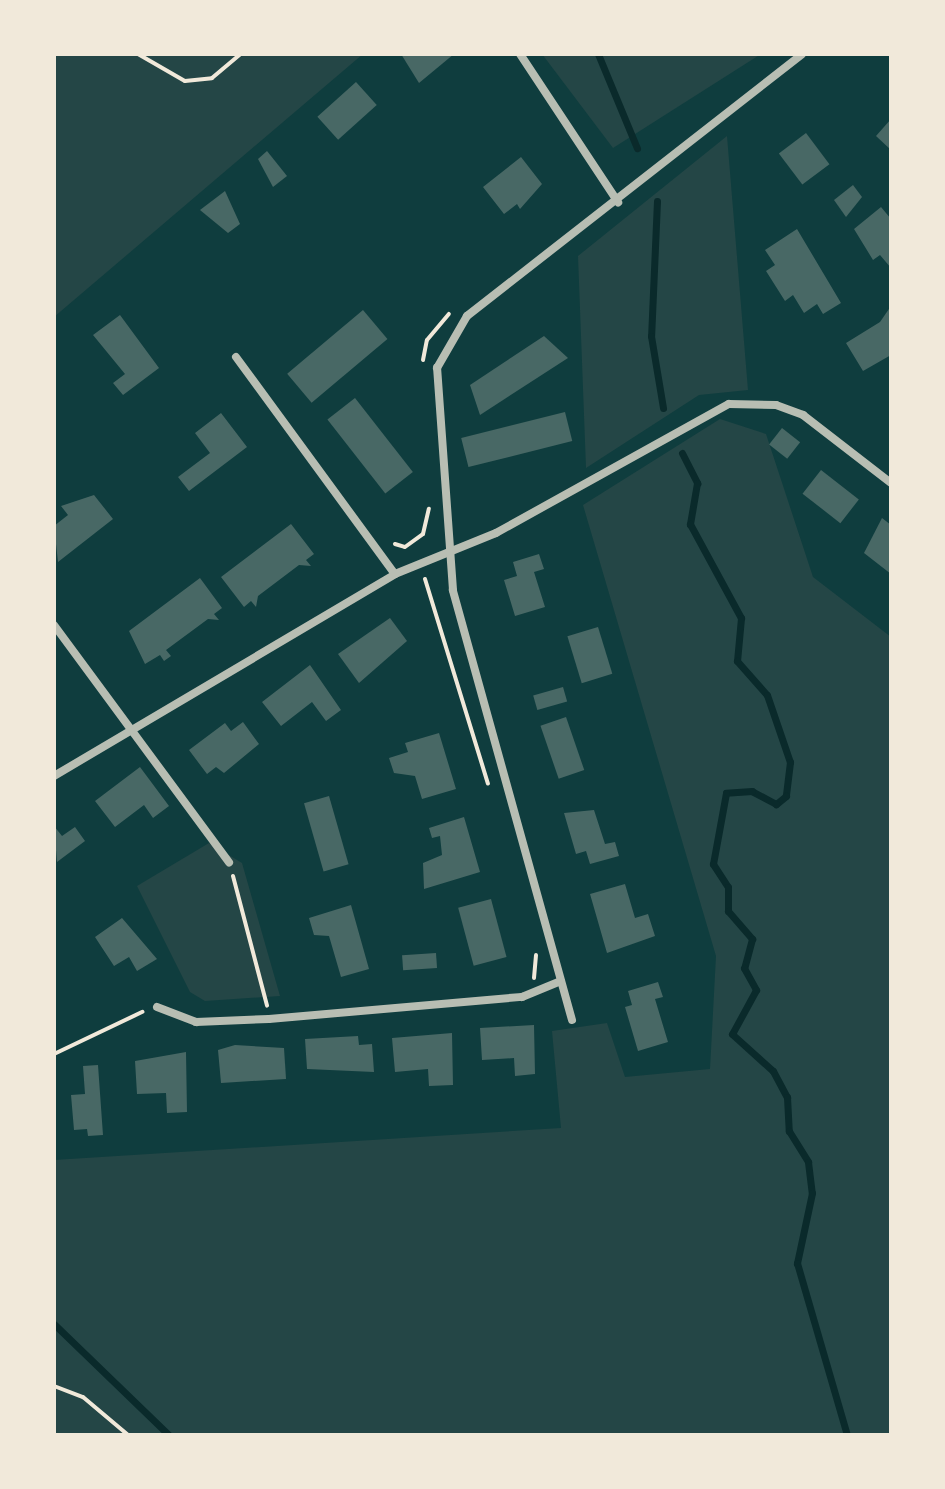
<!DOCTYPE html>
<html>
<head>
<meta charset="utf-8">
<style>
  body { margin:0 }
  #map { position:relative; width:945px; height:1489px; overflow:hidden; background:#0f3d3e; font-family:Mulish,sans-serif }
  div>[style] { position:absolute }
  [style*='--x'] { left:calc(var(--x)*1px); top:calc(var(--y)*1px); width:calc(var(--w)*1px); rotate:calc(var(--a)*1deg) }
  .green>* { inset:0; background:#244646 }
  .stream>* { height:7px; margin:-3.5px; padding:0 3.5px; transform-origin:3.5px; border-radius:3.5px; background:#0a2a2b }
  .building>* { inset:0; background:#486865; transform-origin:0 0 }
  .path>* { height:4px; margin:-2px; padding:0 2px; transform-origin:2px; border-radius:2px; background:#f1e9da }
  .minor>* { height:8px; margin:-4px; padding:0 4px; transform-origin:4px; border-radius:4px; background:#b8beb3 }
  span { translate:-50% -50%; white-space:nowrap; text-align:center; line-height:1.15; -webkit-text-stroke:6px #f1e9da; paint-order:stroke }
  .frame { position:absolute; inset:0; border:56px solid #f1e9da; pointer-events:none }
</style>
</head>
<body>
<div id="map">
  <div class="green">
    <div style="clip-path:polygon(54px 54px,363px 54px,54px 317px)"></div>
    <div style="clip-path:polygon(542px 54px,761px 54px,613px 148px)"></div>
    <div style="clip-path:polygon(727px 136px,748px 390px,699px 395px,586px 468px,578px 256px)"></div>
    <div style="clip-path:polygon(720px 419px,766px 434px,813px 577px,891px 637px,891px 1435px,54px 1435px,54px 1160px,561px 1128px,552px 1031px,607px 1023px,625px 1077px,710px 1069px,716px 956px,583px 505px)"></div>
    <div style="clip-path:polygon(209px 843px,242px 863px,280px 996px,205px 1001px,190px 992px,137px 886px)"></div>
  </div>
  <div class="stream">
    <div style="--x:598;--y:54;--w:102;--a:67.5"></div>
    <div style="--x:657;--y:201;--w:135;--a:92.5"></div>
    <div style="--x:651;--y:336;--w:73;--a:80.5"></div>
    <div style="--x:682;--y:453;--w:34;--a:63"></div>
    <div style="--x:697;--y:483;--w:42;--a:99.7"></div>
    <div style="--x:690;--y:524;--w:107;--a:61.5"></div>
    <div style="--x:741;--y:618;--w:43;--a:95.3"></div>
    <div style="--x:737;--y:661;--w:45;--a:48.6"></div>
    <div style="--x:767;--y:695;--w:71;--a:71.1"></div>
    <div style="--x:790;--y:762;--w:34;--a:97"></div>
    <div style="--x:786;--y:796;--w:13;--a:141"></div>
    <div style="--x:776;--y:804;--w:27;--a:-152"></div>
    <div style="--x:752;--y:791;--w:26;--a:176"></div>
    <div style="--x:726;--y:793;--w:72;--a:100.4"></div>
    <div style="--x:713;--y:864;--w:27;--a:57"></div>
    <div style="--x:728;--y:887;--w:24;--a:90"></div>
    <div style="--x:728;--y:911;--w:37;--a:49"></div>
    <div style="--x:752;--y:939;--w:30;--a:105"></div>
    <div style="--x:744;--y:968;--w:25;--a:61"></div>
    <div style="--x:756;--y:990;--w:50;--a:118.6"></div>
    <div style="--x:732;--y:1034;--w:55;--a:42.1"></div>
    <div style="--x:773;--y:1071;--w:30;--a:62"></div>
    <div style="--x:787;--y:1097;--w:34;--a:87"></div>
    <div style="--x:789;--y:1131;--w:36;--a:58"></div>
    <div style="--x:808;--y:1162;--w:31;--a:83"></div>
    <div style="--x:812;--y:1193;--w:72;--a:102.1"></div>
    <div style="--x:797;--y:1263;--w:179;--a:73.8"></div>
    <div style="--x:54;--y:1324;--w:160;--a:44"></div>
  </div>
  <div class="building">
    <div style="clip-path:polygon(401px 54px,454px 54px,419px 83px)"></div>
    <div style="left:356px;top:82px;width:31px;height:52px;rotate:48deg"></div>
    <div style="clip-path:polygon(891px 119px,891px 150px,876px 136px)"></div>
    <div style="left:806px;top:133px;width:39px;height:34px;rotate:53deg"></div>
    <div style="clip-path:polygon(267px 151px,287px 176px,273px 187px,258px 159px)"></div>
    <div style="clip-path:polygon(521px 157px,542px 184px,520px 209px,517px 204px,504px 214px,483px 187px)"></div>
    <div style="clip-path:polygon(853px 185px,862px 197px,846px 217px,834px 200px)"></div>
    <div style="clip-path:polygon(225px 191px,240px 224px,228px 233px,200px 210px)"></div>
    <div style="clip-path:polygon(881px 207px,891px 219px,891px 268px,880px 255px,873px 260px,854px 229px)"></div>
    <div style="clip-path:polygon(797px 229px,841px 303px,823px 314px,817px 304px,804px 313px,793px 295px,785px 301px,766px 271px,775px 265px,765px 250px)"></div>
    <div style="clip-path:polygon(891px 306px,891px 355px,863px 371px,846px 343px,880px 322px)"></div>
    <div style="left:363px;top:310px;width:38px;height:99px;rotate:50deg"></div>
    <div style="clip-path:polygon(120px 315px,159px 368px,123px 395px,113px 383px,125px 374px,93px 335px)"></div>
    <div style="clip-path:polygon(544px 336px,568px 358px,480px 415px,470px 385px)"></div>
    <div style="left:355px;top:398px;width:94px;height:35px;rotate:52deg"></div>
    <div style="left:565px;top:412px;width:30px;height:107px;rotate:76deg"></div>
    <div style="clip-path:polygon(221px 413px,247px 447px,189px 491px,178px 477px,210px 453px,195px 433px)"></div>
    <div style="left:782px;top:428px;width:23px;height:21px;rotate:38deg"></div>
    <div style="left:821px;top:470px;width:48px;height:30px;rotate:38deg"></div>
    <div style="clip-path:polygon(94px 495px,113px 519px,58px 562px,54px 526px,68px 515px,61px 506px)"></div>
    <div style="clip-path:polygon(882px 518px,891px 525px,891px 574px,864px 553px)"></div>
    <div style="clip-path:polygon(291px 524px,314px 554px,306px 560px,311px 566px,299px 565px,258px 596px,256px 607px,251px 601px,244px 607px,221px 577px)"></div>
    <div style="clip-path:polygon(539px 554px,544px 569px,534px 572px,545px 607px,515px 616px,504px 580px,517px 576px,513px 562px)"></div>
    <div style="clip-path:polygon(200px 578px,222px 608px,214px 614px,219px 620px,208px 619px,166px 650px,171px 656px,164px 661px,160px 655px,145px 664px,129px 631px)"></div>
    <div style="clip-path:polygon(390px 618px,407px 641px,359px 683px,338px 654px)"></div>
    <div style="left:598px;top:627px;width:49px;height:32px;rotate:73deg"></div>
    <div style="clip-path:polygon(310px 665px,341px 710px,326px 721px,312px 702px,281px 726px,262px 702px)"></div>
    <div style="left:563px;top:687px;width:15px;height:31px;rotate:74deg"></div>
    <div style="left:566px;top:717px;width:56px;height:27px;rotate:71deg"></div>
    <div style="clip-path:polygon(243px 722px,259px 744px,224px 773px,216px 767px,207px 774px,189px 750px,225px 723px,231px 731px)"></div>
    <div style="clip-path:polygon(439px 733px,456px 789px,422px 799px,415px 776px,394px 773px,389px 758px,408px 752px,405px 743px)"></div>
    <div style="clip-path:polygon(140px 767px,169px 806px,153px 818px,144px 805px,115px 827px,95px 801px)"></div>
    <div style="left:329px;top:796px;width:71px;height:26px;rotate:74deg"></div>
    <div style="clip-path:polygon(594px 810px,605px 844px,615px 842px,619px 856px,590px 864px,586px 851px,576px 854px,564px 813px)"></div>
    <div style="clip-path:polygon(464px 817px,480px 872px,424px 889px,423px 863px,442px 855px,440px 836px,432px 838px,429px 828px)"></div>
    <div style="clip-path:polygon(54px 826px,62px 836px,75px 827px,85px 841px,57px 862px)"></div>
    <div style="clip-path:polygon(625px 884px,635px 918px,648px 914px,655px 936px,607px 953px,590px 894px)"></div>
    <div style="left:491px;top:899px;width:60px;height:34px;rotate:75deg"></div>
    <div style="clip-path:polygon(351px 905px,369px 969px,341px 977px,329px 936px,314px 935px,309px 918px)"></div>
    <div style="clip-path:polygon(122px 918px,157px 959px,137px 971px,129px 957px,114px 966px,95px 937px)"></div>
    <div style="left:436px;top:953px;width:15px;height:34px;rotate:86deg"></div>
    <div style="clip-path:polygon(658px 982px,663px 997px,655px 999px,668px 1042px,638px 1051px,625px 1007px,632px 1005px,628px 991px)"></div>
    <div style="clip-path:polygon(534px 1025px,535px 1074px,515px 1076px,514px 1058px,482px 1060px,480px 1028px)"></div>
    <div style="clip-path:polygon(452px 1033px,453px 1085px,429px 1086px,428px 1069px,395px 1072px,392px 1038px)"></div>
    <div style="clip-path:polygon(358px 1036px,359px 1045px,372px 1044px,374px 1072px,307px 1069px,305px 1039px)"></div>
    <div style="clip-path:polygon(235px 1045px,284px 1048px,286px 1079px,221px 1083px,218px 1050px)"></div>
    <div style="clip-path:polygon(186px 1052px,187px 1112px,167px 1113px,166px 1093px,137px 1094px,135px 1061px)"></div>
    <div style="clip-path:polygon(98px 1065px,103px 1135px,88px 1136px,87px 1129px,74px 1130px,71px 1095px,85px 1094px,83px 1066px)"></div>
  </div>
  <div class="path">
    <div style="--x:138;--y:54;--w:54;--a:29.9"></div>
    <div style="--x:185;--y:81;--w:27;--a:-6"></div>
    <div style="--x:212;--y:78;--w:38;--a:-40"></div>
    <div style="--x:423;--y:360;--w:20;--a:-79"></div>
    <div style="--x:427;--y:340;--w:34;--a:-50"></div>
    <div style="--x:395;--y:544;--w:10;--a:17"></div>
    <div style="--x:405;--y:547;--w:22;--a:-36"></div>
    <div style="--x:423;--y:534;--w:26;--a:-77"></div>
    <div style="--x:425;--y:579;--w:214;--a:72.9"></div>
    <div style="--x:233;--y:876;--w:134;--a:75.3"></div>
    <div style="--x:534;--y:978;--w:23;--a:-85"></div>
    <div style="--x:54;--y:1054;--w:98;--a:-25.5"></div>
    <div style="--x:54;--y:1386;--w:31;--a:21"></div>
    <div style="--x:83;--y:1397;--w:59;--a:40.2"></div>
  </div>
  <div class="minor">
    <div style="--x:520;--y:54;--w:178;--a:56.5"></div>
    <div style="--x:236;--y:357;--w:269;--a:53.8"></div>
    <div style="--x:54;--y:625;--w:295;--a:53.6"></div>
    <div style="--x:54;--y:776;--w:396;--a:-30.6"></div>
    <div style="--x:395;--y:574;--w:109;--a:-22.1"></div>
    <div style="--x:496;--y:533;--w:266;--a:-29"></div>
    <div style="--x:729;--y:404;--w:47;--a:1.2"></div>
    <div style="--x:776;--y:405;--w:29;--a:20"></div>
    <div style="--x:803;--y:415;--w:111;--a:37.7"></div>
    <div style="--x:157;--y:1007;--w:42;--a:21"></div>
    <div style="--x:196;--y:1022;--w:73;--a:-2.4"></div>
    <div style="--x:269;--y:1019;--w:254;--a:-5"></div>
    <div style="--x:522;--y:997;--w:42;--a:-22.3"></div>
    <div style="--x:572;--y:1020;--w:446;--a:-105.5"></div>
    <div style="--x:453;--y:590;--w:223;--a:-94.1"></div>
    <div style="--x:437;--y:368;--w:60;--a:-60"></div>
    <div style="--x:467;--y:316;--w:425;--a:-38"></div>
  </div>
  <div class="frame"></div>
</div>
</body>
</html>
